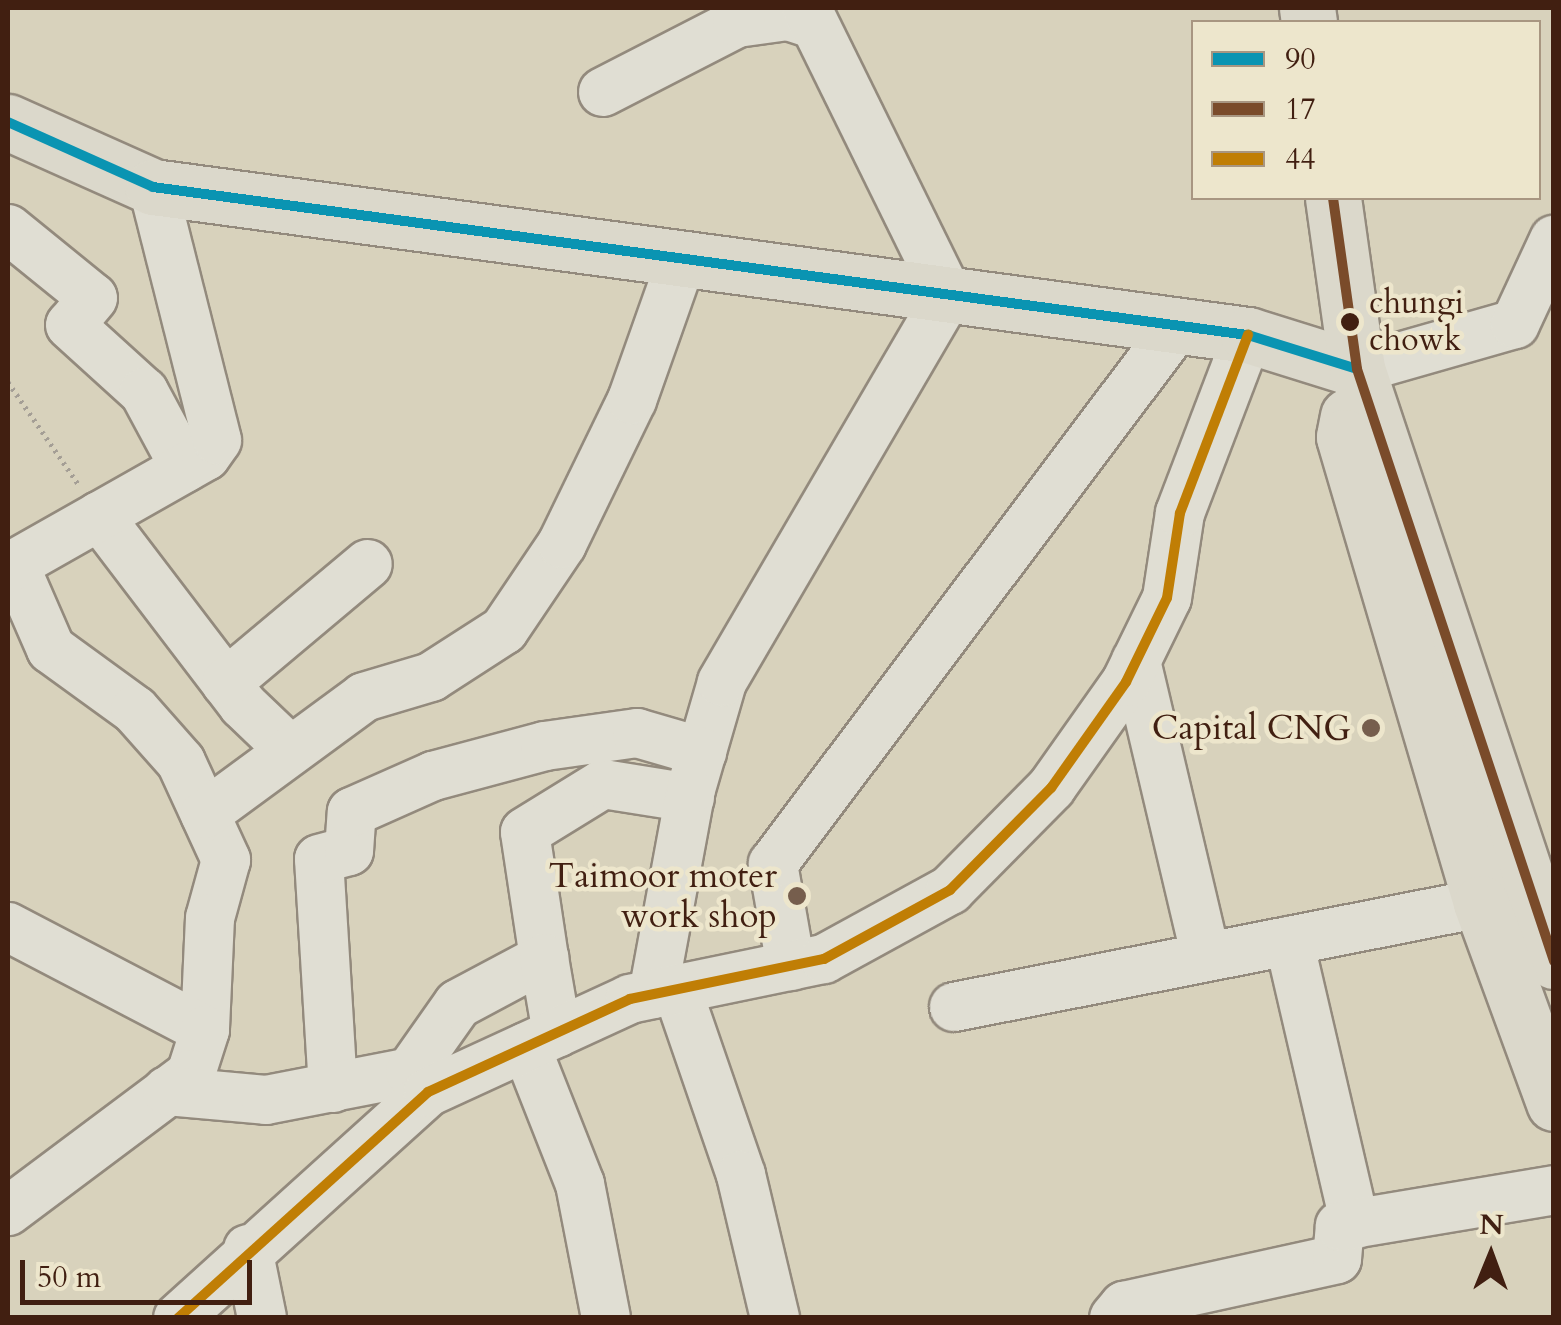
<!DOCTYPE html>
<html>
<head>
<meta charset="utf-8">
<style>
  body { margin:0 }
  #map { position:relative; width:1561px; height:1325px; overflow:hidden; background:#d8d2bc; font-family:Cardo,serif }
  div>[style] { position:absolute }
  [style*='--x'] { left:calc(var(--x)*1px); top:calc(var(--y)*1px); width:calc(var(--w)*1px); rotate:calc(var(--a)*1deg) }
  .path>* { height:5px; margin-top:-2.5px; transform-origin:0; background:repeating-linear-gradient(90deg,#a49e95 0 2.5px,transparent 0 7.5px) }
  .roads { filter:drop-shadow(2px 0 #938a7d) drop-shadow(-2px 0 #938a7d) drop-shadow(0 2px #938a7d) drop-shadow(0 -2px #938a7d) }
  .minor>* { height:48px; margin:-24px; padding:0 24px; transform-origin:24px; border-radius:24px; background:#e0ded3 }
  .major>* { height:55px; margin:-27.5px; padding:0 27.5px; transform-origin:27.5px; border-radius:27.5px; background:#dbd8cb }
  .bus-1>* { height:10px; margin:-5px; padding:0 5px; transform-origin:5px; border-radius:5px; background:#0a94b2 }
  .bus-2>* { height:10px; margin:-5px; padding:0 5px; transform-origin:5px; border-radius:5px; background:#7a4b2a }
  .bus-3>* { height:10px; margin:-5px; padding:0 5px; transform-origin:5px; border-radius:5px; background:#c07e05 }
  .dots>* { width:28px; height:28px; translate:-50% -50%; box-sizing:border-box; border:5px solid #ede6cc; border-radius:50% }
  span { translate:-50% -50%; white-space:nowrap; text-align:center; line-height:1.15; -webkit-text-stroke:9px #ede6cc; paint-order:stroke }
  .bus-label { font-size:32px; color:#411f11 }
  .left { translate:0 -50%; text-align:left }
  .poi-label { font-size:35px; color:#411f11 }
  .right { translate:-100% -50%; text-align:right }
  .frame { position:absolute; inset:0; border:10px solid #411f11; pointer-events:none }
  .legend { position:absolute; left:1191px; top:20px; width:350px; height:180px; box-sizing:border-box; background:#ede6cc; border:2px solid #a89681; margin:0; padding:12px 18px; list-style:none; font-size:30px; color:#411f11 }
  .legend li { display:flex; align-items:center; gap:20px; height:50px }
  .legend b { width:50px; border:2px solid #a89681 }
  .north { position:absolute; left:1441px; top:1205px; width:100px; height:100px; -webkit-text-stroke:8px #ede6cc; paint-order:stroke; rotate:1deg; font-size:28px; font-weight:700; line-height:40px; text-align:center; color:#411f11 }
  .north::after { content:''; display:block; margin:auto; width:35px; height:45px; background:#411f11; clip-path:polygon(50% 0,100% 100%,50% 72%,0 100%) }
  .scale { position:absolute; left:20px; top:1260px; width:232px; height:45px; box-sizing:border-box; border:5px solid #411f11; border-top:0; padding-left:12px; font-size:30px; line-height:35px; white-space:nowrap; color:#411f11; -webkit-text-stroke:8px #ede6cc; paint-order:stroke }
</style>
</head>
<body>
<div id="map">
  <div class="path">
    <div style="--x:8;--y:382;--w:124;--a:55.5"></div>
  </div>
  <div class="roads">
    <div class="minor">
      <div style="--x:603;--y:92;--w:151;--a:-27.2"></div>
      <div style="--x:737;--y:23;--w:51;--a:-7.8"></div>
      <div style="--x:788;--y:16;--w:25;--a:18"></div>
      <div style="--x:8;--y:229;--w:109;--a:39.1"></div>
      <div style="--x:93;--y:298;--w:35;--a:130"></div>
      <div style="--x:70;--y:325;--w:100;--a:42.2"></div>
      <div style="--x:144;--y:392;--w:86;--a:61.7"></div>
      <div style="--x:1357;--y:369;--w:164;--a:-15.9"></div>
      <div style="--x:1515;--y:324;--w:93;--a:-65.1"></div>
      <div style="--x:99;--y:516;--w:238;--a:52.7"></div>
      <div style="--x:243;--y:705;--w:62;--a:43.7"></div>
      <div style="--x:14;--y:564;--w:93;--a:66.5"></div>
      <div style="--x:51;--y:649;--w:104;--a:36"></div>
      <div style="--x:135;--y:710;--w:69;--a:48.5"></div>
      <div style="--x:181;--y:762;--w:108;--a:65.3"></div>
      <div style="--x:226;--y:860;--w:60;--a:105.4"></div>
      <div style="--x:210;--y:918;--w:112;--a:92.6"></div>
      <div style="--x:8;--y:568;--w:227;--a:-29.5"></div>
      <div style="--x:206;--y:456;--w:19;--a:-55"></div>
      <div style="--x:217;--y:440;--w:261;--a:-104.2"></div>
      <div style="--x:1136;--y:661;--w:304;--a:76.7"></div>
      <div style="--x:226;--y:683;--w:185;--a:-40"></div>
      <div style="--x:205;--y:814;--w:197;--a:-36.3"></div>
      <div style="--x:364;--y:697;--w:70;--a:-16.6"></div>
      <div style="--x:431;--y:677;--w:87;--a:-32.8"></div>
      <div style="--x:504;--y:630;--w:104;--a:-56"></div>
      <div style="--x:562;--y:544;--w:160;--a:-64.1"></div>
      <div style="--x:632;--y:400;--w:150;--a:-70.5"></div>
      <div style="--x:8;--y:927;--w:222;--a:27.6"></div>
      <div style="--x:205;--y:1030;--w:46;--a:107.7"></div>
      <div style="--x:191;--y:1074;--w:229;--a:143.2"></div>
      <div style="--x:1289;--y:941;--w:291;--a:76.9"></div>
      <div style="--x:544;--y:958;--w:127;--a:-98.6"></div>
      <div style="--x:525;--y:832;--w:92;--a:-31.6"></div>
      <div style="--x:603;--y:784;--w:88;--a:9.1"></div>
      <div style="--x:791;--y:966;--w:104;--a:-100"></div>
      <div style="--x:773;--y:864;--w:674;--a:-53.08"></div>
      <div style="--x:677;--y:989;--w:197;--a:71"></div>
      <div style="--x:741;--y:1175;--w:147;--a:76.6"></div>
      <div style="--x:653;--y:994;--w:208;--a:-79.5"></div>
      <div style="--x:691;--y:789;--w:111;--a:-73.8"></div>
      <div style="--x:722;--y:682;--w:448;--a:-59.7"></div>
      <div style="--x:948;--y:295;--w:320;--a:-116.2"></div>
      <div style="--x:954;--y:1007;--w:537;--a:-11.16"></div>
      <div style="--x:526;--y:1047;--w:147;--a:68.5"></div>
      <div style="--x:580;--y:1184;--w:136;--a:79"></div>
      <div style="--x:333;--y:1088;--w:229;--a:-93.5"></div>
      <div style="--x:319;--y:859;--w:31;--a:-15"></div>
      <div style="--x:349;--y:851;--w:39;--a:-86"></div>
      <div style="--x:352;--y:812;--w:89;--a:-24"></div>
      <div style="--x:433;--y:776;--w:116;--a:-15"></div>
      <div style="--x:545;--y:746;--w:93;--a:-8"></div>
      <div style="--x:637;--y:733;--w:68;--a:16.3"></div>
      <div style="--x:167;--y:1091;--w:99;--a:5.2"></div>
      <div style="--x:266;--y:1100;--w:147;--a:-11"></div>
      <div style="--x:410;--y:1072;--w:83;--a:-54.8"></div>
      <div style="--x:458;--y:1004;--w:98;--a:-28.1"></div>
      <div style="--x:544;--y:958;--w:76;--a:80.2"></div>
      <div style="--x:248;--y:1249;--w:70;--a:78.5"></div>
      <div style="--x:178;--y:1318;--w:337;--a:-42.1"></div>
      <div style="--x:428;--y:1092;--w:222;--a:-24.7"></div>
      <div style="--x:630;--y:999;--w:198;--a:-11.7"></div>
      <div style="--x:824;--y:959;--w:144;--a:-28.7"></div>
      <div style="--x:950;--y:890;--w:144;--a:-45.3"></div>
      <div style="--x:1051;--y:788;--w:130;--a:-54.7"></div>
      <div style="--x:1126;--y:682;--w:93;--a:-64"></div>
      <div style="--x:1167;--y:598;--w:86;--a:-81.3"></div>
      <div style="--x:1180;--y:513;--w:191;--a:-69.1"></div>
      <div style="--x:1114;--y:1318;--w:16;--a:-50"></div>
      <div style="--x:1124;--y:1306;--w:218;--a:-12.4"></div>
      <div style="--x:1337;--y:1259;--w:33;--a:-85"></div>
      <div style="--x:1340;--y:1226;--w:217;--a:-9.5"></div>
    </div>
    <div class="major">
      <div style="--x:1307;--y:8;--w:14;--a:82"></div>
      <div style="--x:8;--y:122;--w:159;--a:24.1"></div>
      <div style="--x:153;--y:187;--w:1105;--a:7.7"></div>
      <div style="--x:1248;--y:335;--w:114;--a:17.3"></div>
      <div style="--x:1333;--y:198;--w:173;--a:82"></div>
      <div style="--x:1357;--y:369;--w:624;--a:71.59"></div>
      <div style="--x:1348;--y:416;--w:21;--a:101"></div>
      <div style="--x:1344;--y:437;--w:486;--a:73.6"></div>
      <div style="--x:1481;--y:903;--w:213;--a:69.9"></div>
    </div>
  </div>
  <div class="bus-1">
    <div style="--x:8;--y:122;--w:159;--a:24.1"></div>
    <div style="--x:153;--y:187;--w:1105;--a:7.7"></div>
    <div style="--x:1248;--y:335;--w:111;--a:17.3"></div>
  </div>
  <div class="bus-2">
    <div style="--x:1333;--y:198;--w:173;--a:82"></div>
    <div style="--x:1357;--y:369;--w:624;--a:71.59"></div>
  </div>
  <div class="bus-3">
    <div style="--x:178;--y:1318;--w:337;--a:-42.1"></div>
    <div style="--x:428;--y:1092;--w:222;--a:-24.7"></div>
    <div style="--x:630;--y:999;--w:198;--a:-11.7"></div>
    <div style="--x:824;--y:959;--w:144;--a:-28.7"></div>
    <div style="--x:950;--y:890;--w:144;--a:-45.3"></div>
    <div style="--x:1051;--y:788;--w:130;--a:-54.7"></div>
    <div style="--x:1126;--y:682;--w:93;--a:-64"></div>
    <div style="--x:1167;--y:598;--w:86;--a:-81.3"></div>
    <div style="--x:1180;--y:513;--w:191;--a:-69.1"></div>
  </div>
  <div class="dots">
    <div style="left:1350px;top:322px;background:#411f11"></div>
    <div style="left:1371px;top:728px;background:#765e4d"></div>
    <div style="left:797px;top:896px;background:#765e4d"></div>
  </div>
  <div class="bus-label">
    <span class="left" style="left:1369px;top:322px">chungi<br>chowk</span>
  </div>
  <div class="poi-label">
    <span class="right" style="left:1351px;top:728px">Capital CNG</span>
    <span class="right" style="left:777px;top:896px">Taimoor moter<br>work shop</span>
  </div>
  <div class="frame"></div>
  <ul class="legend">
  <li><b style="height:12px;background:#0a94b2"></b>90</li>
  <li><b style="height:12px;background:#7a4b2a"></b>17</li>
  <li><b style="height:12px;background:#c07e05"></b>44</li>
  </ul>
  <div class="north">N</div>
  <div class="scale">50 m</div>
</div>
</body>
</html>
